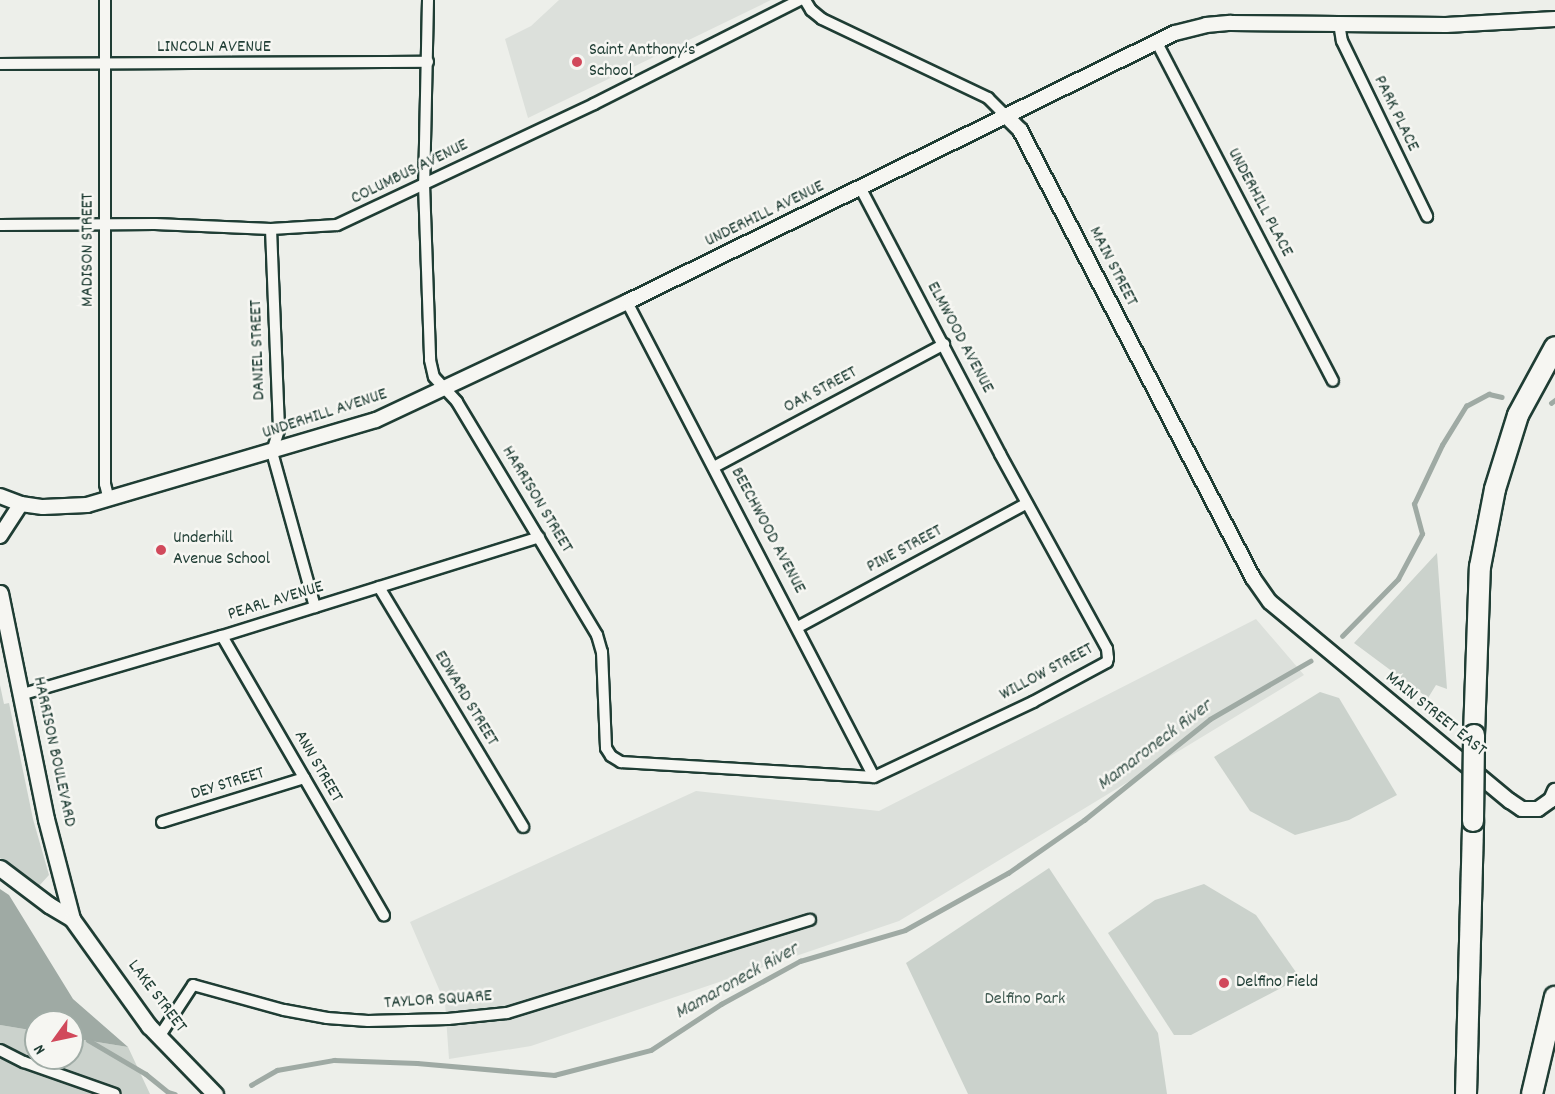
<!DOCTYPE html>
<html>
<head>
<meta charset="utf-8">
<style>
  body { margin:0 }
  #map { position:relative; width:1555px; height:1094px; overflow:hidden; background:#edefea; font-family:Dekko,sans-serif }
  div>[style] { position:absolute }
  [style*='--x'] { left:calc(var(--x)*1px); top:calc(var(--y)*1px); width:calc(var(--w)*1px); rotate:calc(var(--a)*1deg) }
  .built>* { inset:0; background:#dce0db }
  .green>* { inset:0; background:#cbd2cc }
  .water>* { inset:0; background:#9faaa4 }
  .stream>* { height:4.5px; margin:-2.25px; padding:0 2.25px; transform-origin:2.25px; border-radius:2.25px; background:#9faaa4 }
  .roads { filter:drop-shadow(2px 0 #1f3d34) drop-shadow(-2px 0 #1f3d34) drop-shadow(0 2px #1f3d34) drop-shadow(0 -2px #1f3d34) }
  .minor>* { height:10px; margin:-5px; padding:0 5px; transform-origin:5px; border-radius:5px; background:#f6f6f2 }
  .tertiary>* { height:14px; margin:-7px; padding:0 7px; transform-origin:7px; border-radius:7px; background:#f6f6f2 }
  .secondary>* { height:15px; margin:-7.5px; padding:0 7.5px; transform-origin:7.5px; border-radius:7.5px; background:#f6f6f2 }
  .motorway>* { height:20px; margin:-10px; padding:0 10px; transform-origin:10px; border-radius:10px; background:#f6f6f2 }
  .bridges { filter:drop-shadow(2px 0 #1f3d34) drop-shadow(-2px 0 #1f3d34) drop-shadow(0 2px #1f3d34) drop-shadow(0 -2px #1f3d34) }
  .motorway-bridge>* { height:20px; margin:-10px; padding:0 10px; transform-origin:10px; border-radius:10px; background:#f6f6f2 }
  .dots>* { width:16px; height:16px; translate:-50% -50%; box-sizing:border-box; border:3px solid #f6f6f2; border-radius:50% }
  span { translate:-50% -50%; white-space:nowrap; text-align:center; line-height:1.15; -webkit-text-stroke:5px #f6f6f2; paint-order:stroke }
  .street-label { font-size:18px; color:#1f3d34 }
  .poi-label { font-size:18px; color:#1f3d34 }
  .left { translate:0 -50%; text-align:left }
  .park-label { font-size:18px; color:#415b52 }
  .water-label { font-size:20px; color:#3f5850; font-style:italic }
  .north { position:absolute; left:24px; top:1010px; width:60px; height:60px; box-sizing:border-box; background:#f6f6f2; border:2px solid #a0aca6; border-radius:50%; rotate:237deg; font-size:16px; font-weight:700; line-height:24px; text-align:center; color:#1f3d34 }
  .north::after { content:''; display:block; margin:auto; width:21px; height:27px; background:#d1495b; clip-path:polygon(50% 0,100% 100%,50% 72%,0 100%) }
</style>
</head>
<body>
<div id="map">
  <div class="built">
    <div style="clip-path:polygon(559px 0,771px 0,528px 118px,505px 39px,531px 26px)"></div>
    <div style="clip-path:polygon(1256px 619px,1304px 675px,899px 921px,531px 1046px,449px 1059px,445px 1003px,410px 922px,696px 791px,879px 811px)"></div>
  </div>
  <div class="green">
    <div style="clip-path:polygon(1437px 553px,1447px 689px,1436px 685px,1428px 698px,1354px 643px)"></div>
    <div style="clip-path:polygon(0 685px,4px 704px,9px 703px,33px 819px,49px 875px,39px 886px,35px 886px,0 858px)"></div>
    <div style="clip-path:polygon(1320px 692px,1339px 698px,1397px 795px,1349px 820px,1295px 835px,1250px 811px,1214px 757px)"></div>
    <div style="clip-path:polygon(1049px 868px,1158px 1033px,1167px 1094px,968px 1094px,906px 963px)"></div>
    <div style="clip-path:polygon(1204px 884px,1256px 915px,1300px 978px,1191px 1035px,1174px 1035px,1108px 933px,1155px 900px)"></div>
    <div style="clip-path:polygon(0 1025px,36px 1031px,36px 1058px,72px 1058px,72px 1038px,128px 1047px,150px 1094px,0 1094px)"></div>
  </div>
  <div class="water">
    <div style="clip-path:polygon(0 889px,9px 895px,73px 999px,128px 1047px,72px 1038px,72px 1022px,36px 1022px,36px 1031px,0 1025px)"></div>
  </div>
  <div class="stream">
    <div style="--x:1551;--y:403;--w:5;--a:-37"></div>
    <div style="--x:1342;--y:636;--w:80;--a:-45.5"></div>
    <div style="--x:1398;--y:579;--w:51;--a:-61.9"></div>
    <div style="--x:1422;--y:534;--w:31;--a:-105"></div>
    <div style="--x:1414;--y:504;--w:65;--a:-64.6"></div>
    <div style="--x:1442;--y:445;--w:46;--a:-58.4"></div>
    <div style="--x:1466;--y:406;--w:26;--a:-28"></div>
    <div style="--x:1489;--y:394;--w:13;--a:13"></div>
    <div style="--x:88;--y:1040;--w:67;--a:30.4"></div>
    <div style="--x:146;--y:1074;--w:28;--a:39"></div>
    <div style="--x:168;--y:1092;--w:7;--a:16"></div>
    <div style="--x:251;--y:1085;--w:30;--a:-30"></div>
    <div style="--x:277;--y:1070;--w:58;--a:-10"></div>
    <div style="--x:334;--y:1060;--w:83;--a:2.1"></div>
    <div style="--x:417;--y:1063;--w:138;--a:5"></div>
    <div style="--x:554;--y:1075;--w:100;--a:-14.5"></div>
    <div style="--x:651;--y:1050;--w:84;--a:-33.3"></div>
    <div style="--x:721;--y:1004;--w:90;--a:-28.6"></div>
    <div style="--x:800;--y:961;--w:109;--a:-16.4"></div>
    <div style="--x:905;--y:930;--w:118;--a:-29"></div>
    <div style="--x:1008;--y:873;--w:93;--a:-34.9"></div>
    <div style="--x:1084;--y:820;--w:161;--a:-38.7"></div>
    <div style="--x:1210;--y:719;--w:116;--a:-30.1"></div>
  </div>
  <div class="roads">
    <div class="minor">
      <div style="--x:105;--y:0;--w:484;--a:90"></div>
      <div style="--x:105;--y:484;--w:16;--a:76"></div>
      <div style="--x:428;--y:0;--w:184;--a:91.2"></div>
      <div style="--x:424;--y:184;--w:176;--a:88"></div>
      <div style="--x:430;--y:360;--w:17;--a:77"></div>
      <div style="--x:434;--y:377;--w:34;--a:47"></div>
      <div style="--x:457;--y:402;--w:272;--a:59"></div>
      <div style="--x:597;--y:635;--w:18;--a:74"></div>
      <div style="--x:602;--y:652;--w:96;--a:87.6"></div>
      <div style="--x:606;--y:748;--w:9;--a:58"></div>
      <div style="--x:611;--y:756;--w:12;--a:31"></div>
      <div style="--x:621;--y:762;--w:253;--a:3.4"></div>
      <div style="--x:805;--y:0;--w:12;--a:59"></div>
      <div style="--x:811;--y:10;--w:14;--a:39"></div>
      <div style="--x:822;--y:19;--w:184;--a:25.4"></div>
      <div style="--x:988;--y:98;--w:24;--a:45"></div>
      <div style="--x:1339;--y:23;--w:18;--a:81"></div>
      <div style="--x:1342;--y:41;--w:195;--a:64.1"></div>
      <div style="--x:1156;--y:41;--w:383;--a:62.5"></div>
      <div style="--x:0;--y:64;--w:428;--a:-0.3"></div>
      <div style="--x:861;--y:189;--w:299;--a:62.3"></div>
      <div style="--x:1000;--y:454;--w:222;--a:61.2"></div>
      <div style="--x:1107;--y:649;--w:9;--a:84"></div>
      <div style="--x:1108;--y:658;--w:4;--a:104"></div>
      <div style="--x:1107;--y:662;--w:84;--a:151.6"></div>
      <div style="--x:1033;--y:702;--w:176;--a:154.7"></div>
      <div style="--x:0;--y:225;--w:155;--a:-0.4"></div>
      <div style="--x:155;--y:224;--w:116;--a:2.5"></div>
      <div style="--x:271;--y:229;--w:66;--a:-3.5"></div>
      <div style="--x:337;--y:225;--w:284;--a:-25.2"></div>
      <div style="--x:594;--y:104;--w:231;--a:-26.8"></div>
      <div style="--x:271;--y:229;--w:201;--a:87.7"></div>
      <div style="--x:279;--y:430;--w:23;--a:108"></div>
      <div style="--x:272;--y:452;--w:161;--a:74.5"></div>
      <div style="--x:627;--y:302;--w:535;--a:62.53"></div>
      <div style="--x:714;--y:467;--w:261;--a:-28.1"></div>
      <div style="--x:379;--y:587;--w:280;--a:59"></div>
      <div style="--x:798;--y:627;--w:260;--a:-28.4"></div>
      <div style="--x:222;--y:636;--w:323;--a:59.9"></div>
      <div style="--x:20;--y:695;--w:210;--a:-16.3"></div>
      <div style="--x:222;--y:636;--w:332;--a:-17.3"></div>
      <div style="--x:162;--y:822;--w:149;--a:-17.2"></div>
      <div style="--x:159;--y:1037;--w:62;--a:-56.8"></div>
      <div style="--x:193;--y:985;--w:94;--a:15.4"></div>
      <div style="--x:284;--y:1010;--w:44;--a:10.5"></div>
      <div style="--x:327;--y:1018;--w:41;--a:4.2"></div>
      <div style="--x:368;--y:1021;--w:80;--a:-1.4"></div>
      <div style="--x:448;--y:1019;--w:59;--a:-5.8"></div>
      <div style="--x:507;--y:1013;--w:317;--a:-17.1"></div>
      <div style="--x:0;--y:1050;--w:27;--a:27"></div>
      <div style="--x:24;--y:1062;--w:96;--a:19.4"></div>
    </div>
    <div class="tertiary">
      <div style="--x:1005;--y:115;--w:21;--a:45"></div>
      <div style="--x:1020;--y:130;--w:505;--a:62.52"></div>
      <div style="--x:1253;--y:578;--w:29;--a:55"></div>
      <div style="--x:1270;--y:602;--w:312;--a:39.7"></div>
      <div style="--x:1510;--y:801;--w:14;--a:34"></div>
      <div style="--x:1522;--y:809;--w:16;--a:0"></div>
      <div style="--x:1538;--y:809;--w:16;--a:-35"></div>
      <div style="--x:1551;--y:800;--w:10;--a:-66"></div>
      <div style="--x:0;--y:496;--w:22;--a:21"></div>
      <div style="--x:21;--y:504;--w:22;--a:8"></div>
      <div style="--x:43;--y:507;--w:44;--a:-2.6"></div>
      <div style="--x:87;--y:505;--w:301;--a:-16.4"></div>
      <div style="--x:376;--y:420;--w:277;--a:-25.2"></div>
      <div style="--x:627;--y:302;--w:610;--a:-26.15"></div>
      <div style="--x:1175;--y:33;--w:32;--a:-14"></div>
      <div style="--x:1206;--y:25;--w:25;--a:-5"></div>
      <div style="--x:1231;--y:23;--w:215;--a:0.5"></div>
      <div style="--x:1446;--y:25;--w:109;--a:-3.2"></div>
      <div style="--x:0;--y:536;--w:38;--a:-57"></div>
    </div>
    <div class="secondary">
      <div style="--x:0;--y:593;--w:231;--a:78.5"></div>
      <div style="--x:46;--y:819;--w:103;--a:75.4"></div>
      <div style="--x:0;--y:868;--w:61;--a:37.1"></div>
      <div style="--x:49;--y:905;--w:27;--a:31"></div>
      <div style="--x:72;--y:919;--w:132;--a:54.3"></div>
      <div style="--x:149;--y:1026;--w:95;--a:45.9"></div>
    </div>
    <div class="motorway">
      <div style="--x:1474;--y:735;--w:168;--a:-88"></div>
      <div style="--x:1480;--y:567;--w:79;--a:-79.1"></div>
      <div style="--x:1495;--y:489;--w:77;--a:-72.7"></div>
      <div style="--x:1518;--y:415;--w:77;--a:-61.4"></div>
      <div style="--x:1466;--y:1094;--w:273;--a:-88.5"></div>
      <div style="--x:1532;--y:1094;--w:100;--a:-76.7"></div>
    </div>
  </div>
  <div class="bridges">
    <div class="motorway-bridge">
      <div style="--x:1473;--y:821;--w:86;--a:-89.3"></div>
    </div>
  </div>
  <div class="dots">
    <div style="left:577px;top:62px;background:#d1495b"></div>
    <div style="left:161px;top:550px;background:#d1495b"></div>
    <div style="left:1224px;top:983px;background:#d1495b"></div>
  </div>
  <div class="street-label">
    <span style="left:214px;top:48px">LINCOLN AVENUE</span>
    <span style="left:1395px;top:114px;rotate:64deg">PARK PLACE</span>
    <span style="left:410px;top:173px;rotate:-26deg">COLUMBUS AVENUE</span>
    <span style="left:1259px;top:203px;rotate:62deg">UNDERHILL PLACE</span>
    <span style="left:765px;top:215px;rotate:-26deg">UNDERHILL AVENUE</span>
    <span style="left:89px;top:250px;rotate:-90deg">MADISON STREET</span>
    <span style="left:1112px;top:267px;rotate:63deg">MAIN STREET</span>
    <span style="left:959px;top:338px;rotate:62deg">ELMWOOD AVENUE</span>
    <span style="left:259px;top:350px;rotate:-92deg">DANIEL STREET</span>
    <span style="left:821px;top:391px;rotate:-28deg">OAK STREET</span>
    <span style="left:325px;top:415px;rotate:-18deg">UNDERHILL AVENUE</span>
    <span style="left:536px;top:500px;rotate:59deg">HARRISON STREET</span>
    <span style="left:767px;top:531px;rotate:62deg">BEECHWOOD AVENUE</span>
    <span style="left:905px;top:550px;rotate:-28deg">PINE STREET</span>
    <span style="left:276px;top:602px;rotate:-17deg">PEARL AVENUE</span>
    <span style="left:1047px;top:673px;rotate:-28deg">WILLOW STREET</span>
    <span style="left:465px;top:699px;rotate:59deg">EDWARD STREET</span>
    <span style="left:1435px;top:715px;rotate:39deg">MAIN STREET EAST</span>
    <span style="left:53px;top:752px;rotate:78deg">HARRISON BOULEVARD</span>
    <span style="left:317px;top:767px;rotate:60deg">ANN STREET</span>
    <span style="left:228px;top:785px;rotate:-17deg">DEY STREET</span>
    <span style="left:156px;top:997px;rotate:53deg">LAKE STREET</span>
    <span style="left:438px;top:1001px;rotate:-4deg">TAYLOR SQUARE</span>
  </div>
  <div class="poi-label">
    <span class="left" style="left:589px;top:62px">Saint Anthony's<br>School</span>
    <span class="left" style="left:173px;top:550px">Underhill<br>Avenue School</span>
    <span class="left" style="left:1236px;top:983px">Delfino Field</span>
  </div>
  <div class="park-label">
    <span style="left:1025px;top:1000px">Delfino Park</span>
  </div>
  <div class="water-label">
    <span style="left:1155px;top:746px;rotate:-37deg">Mamaroneck River</span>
    <span style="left:737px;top:982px;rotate:-29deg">Mamaroneck River</span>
  </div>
  <div class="north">N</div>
</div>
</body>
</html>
